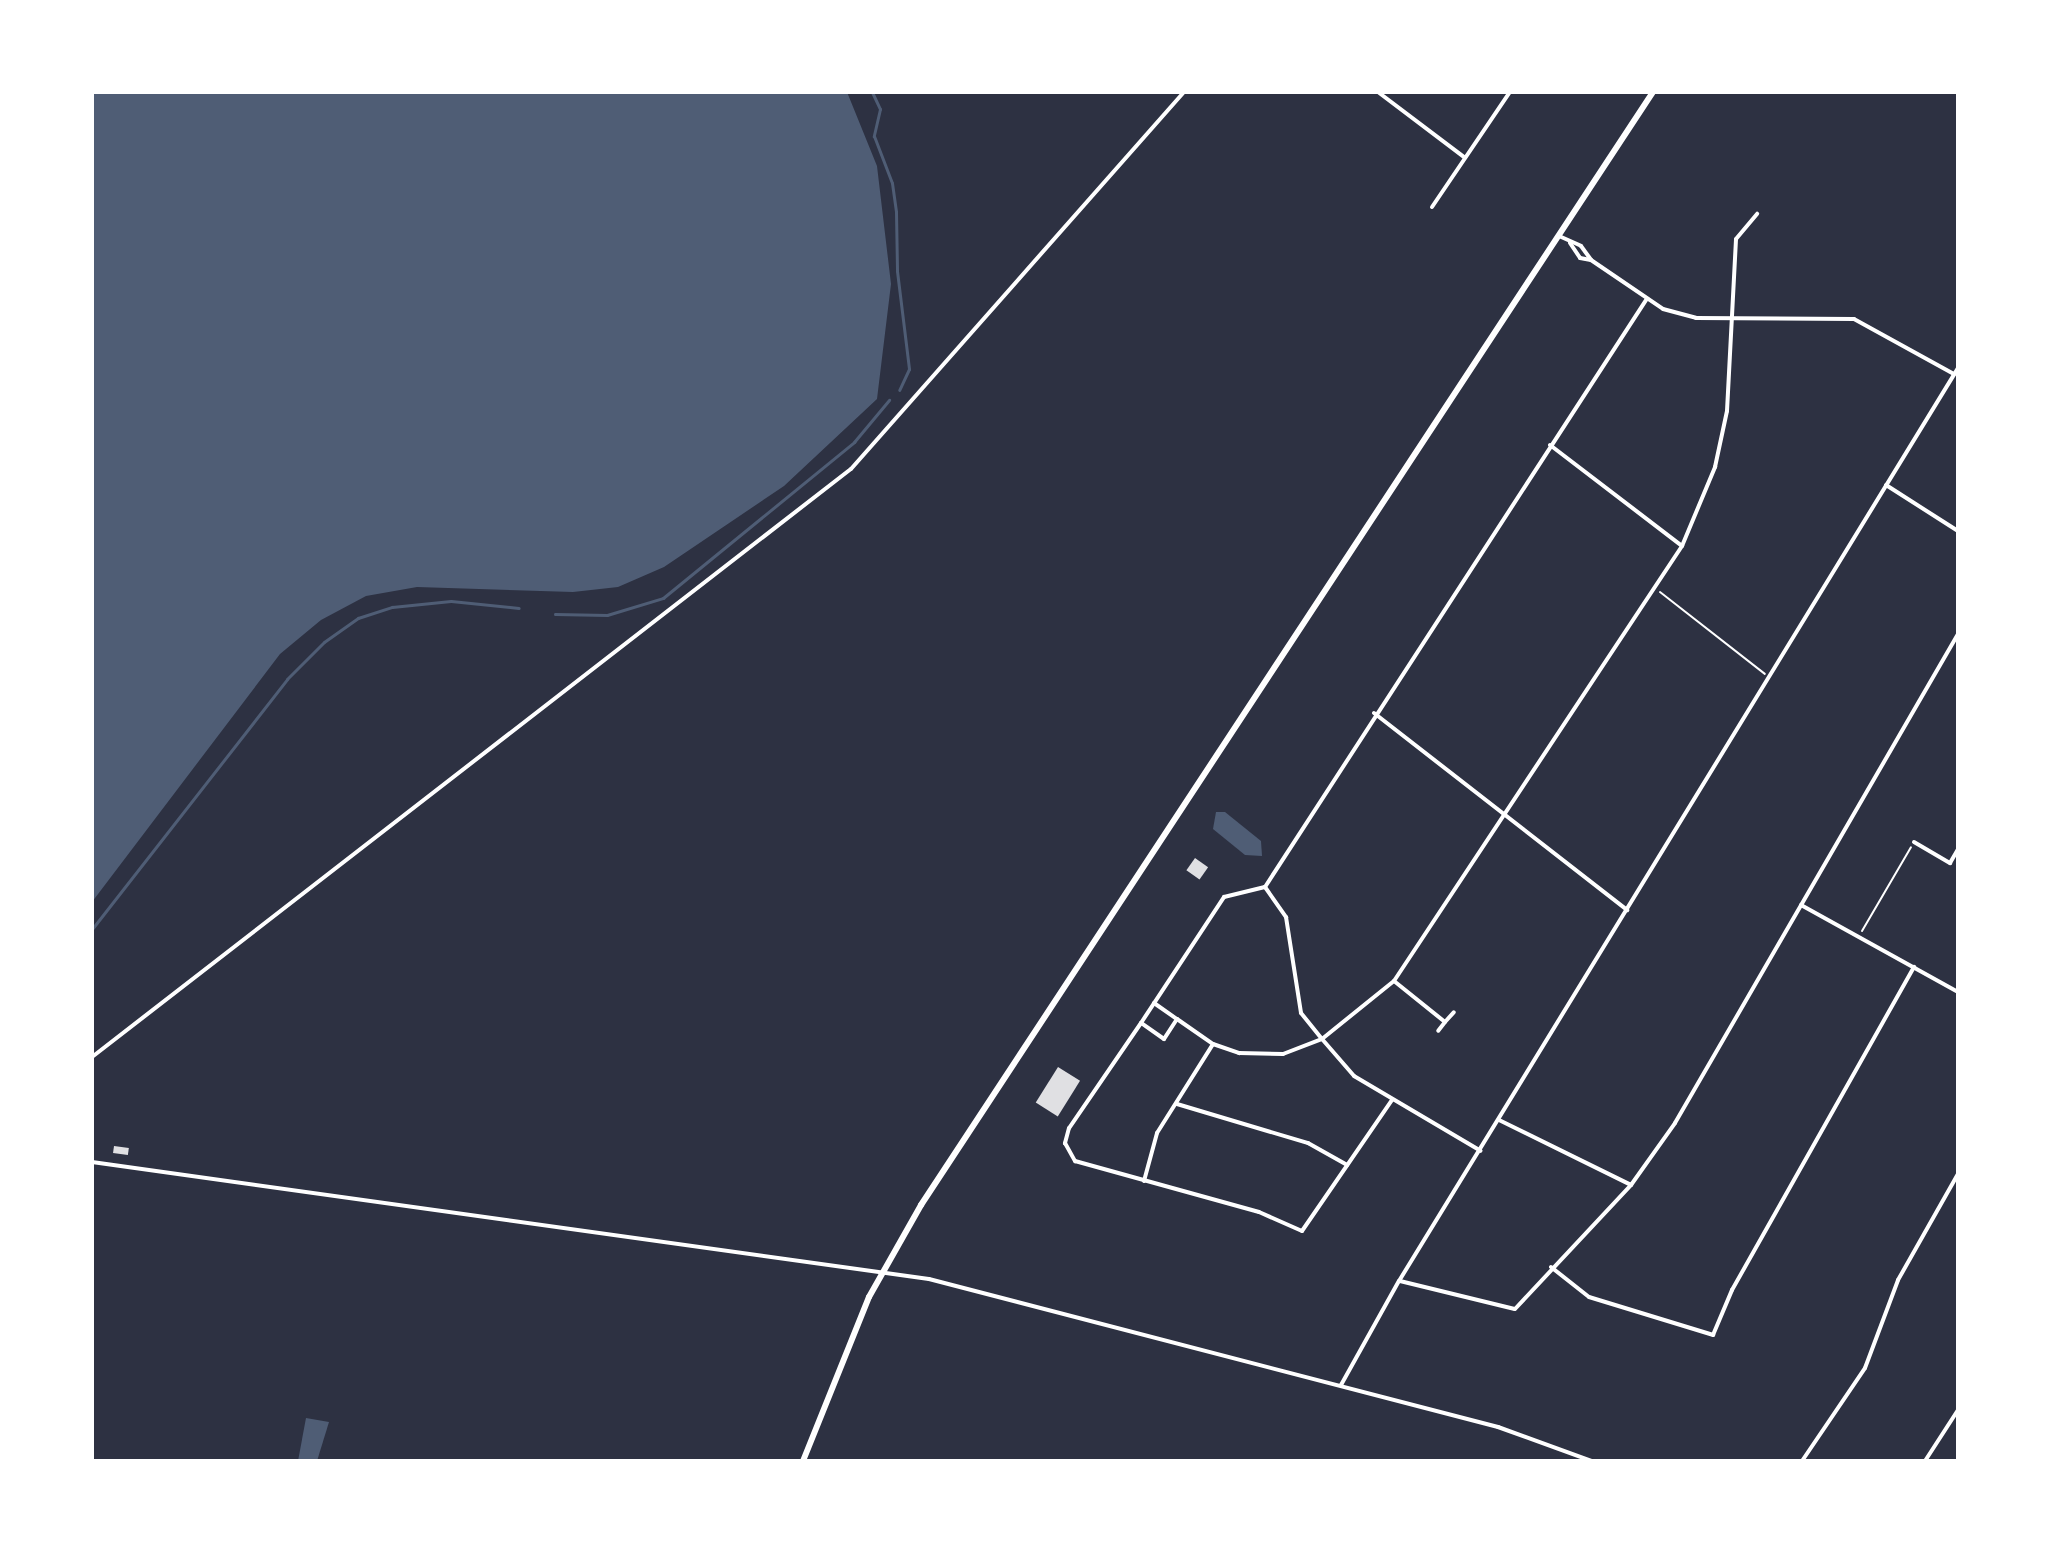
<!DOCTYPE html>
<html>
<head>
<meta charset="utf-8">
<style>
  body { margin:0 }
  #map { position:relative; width:2050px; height:1553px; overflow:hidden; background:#2d3142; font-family:"Alegreya Sans",sans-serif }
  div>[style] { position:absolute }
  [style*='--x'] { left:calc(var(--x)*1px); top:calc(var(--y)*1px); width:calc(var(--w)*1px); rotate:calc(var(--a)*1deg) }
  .water>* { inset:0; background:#4f5d75 }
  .stream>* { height:3px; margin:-1.5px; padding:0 1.5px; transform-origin:1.5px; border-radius:1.5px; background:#4f5d75 }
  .building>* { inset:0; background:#e0e0e3; transform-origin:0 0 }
  .path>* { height:2px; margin:-1px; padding:0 1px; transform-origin:1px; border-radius:1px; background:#fff }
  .minor>* { height:4px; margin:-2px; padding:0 2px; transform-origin:2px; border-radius:2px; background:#fff }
  .secondary>* { height:6px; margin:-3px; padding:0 3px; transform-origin:3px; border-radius:3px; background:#fff }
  span { translate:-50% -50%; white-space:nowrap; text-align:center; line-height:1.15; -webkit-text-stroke:7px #fff; paint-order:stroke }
  .frame { position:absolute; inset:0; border:94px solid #fff; pointer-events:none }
</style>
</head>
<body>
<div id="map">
  <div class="water">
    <div style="clip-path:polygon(92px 92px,847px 92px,877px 166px,891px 284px,877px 399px,784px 486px,664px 567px,618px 587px,573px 592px,417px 587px,366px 596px,321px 620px,280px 654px,92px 902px)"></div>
    <div style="clip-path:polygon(1216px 812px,1225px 812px,1261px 841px,1262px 856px,1245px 855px,1213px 829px)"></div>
    <div style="clip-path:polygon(306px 1418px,329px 1422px,317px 1461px,298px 1461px)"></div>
  </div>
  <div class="stream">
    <div style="--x:872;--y:92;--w:19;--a:65"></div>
    <div style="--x:880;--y:109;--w:28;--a:103"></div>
    <div style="--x:874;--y:136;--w:50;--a:69"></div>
    <div style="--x:892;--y:183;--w:29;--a:82"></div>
    <div style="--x:896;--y:212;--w:59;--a:89"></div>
    <div style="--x:897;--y:271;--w:99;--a:83"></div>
    <div style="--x:909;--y:369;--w:23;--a:115"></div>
    <div style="--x:555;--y:614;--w:52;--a:1.1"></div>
    <div style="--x:607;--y:615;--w:59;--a:-16.9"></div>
    <div style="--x:663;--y:598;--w:247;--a:-39.2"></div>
    <div style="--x:854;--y:442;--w:55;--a:-50.2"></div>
    <div style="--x:92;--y:929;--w:317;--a:-52"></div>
    <div style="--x:287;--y:679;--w:52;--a:-45"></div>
    <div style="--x:324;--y:642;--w:42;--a:-35.2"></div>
    <div style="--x:358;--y:618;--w:36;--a:-18"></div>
    <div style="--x:392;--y:607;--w:59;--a:-5.8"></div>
    <div style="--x:451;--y:601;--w:68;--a:5.9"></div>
  </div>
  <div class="building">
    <div style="left:1195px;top:858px;width:16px;height:15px;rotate:35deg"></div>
    <div style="left:1058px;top:1067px;width:26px;height:42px;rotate:32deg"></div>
    <div style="left:114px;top:1146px;width:15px;height:7px;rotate:8deg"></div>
  </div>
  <div class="path">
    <div style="--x:1660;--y:592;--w:133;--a:38"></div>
    <div style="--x:1862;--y:931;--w:97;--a:-59.7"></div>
  </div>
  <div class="minor">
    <div style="--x:1378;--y:92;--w:108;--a:37.1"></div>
    <div style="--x:1432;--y:207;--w:139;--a:-55.9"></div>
    <div style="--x:1559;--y:236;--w:24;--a:24"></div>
    <div style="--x:1581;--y:246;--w:17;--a:54"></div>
    <div style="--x:1591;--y:260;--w:87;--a:34.2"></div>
    <div style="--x:1663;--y:309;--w:34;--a:15"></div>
    <div style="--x:1696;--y:318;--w:158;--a:0.4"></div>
    <div style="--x:1854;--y:319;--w:114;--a:28.8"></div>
    <div style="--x:1570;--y:243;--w:18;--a:56"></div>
    <div style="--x:1580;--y:258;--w:11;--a:10"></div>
    <div style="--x:1550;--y:445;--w:166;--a:37.4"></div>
    <div style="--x:1886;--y:485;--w:85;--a:32.6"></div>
    <div style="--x:1374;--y:713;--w:321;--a:37.9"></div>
    <div style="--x:1914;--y:842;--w:42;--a:30.3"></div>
    <div style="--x:1950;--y:863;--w:16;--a:-60"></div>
    <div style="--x:1265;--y:887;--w:700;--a:-57.01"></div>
    <div style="--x:1801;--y:905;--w:179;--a:29"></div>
    <div style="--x:1394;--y:981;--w:65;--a:38.8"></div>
    <div style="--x:1445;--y:1022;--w:11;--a:128"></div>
    <div style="--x:1154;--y:1003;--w:28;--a:35"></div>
    <div style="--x:1177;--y:1019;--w:24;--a:123"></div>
    <div style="--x:1164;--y:1039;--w:28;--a:-145"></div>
    <div style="--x:1141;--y:1023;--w:151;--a:-56.6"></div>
    <div style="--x:1224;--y:897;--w:42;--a:-13.7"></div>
    <div style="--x:1265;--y:887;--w:37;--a:55"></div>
    <div style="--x:1286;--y:917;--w:97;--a:81.1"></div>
    <div style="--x:1301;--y:1013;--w:33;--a:51"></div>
    <div style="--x:1322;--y:1039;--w:49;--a:49.1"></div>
    <div style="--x:1354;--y:1076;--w:147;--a:30.6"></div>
    <div style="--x:1177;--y:1019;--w:44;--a:34.8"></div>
    <div style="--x:1213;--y:1044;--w:28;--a:19"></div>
    <div style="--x:1239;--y:1053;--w:44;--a:1.3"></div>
    <div style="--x:1283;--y:1054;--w:42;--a:-21"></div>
    <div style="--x:1322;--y:1039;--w:92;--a:-38.9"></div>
    <div style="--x:1394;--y:981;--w:522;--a:-56.49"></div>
    <div style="--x:1682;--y:546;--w:86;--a:-67.3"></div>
    <div style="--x:1715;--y:467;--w:57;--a:-77.9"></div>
    <div style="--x:1727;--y:411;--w:172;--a:-87"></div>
    <div style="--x:1736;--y:239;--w:33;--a:-50"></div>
    <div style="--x:1445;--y:1022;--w:13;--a:-48"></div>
    <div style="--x:1141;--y:1023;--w:127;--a:124.4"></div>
    <div style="--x:1069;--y:1128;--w:16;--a:105"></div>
    <div style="--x:1065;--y:1143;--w:21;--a:61"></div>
    <div style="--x:1075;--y:1161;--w:191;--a:15.5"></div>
    <div style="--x:1259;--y:1212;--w:47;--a:23.8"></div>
    <div style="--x:1302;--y:1231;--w:159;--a:-55.5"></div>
    <div style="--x:92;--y:1057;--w:960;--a:-37.77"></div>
    <div style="--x:851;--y:469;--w:503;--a:-48.55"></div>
    <div style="--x:1177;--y:1104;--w:137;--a:16.6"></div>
    <div style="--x:1308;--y:1143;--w:45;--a:29.4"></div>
    <div style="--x:1499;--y:1120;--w:147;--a:26.2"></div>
    <div style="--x:92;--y:1162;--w:845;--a:7.96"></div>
    <div style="--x:929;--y:1279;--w:588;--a:14.58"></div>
    <div style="--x:1498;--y:1427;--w:100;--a:19.9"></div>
    <div style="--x:1144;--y:1181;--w:50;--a:-74.8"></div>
    <div style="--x:1157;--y:1133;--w:105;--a:-57.8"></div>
    <div style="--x:1551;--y:1267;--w:48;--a:38.3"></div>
    <div style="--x:1589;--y:1297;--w:130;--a:17"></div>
    <div style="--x:1713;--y:1335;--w:49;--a:-67.1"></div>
    <div style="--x:1732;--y:1290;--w:371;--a:-60.6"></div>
    <div style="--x:1400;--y:1281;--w:118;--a:13.7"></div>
    <div style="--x:1515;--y:1309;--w:170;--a:-46.9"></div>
    <div style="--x:1631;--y:1185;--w:76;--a:-54.6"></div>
    <div style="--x:1675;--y:1123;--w:565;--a:-59.94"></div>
    <div style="--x:1341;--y:1385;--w:119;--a:-60.9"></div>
    <div style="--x:1399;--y:1281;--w:1071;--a:-58.52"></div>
    <div style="--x:1802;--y:1461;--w:112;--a:-55.9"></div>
    <div style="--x:1865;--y:1368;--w:94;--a:-69.4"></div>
    <div style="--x:1898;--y:1280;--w:122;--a:-60.5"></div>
    <div style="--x:1925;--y:1461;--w:61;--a:-57.1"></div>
  </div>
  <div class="secondary">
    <div style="--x:803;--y:1461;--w:177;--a:-68.1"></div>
    <div style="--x:869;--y:1297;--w:106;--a:-60.5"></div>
    <div style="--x:921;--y:1205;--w:1332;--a:-56.67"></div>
  </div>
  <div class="frame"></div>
</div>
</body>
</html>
